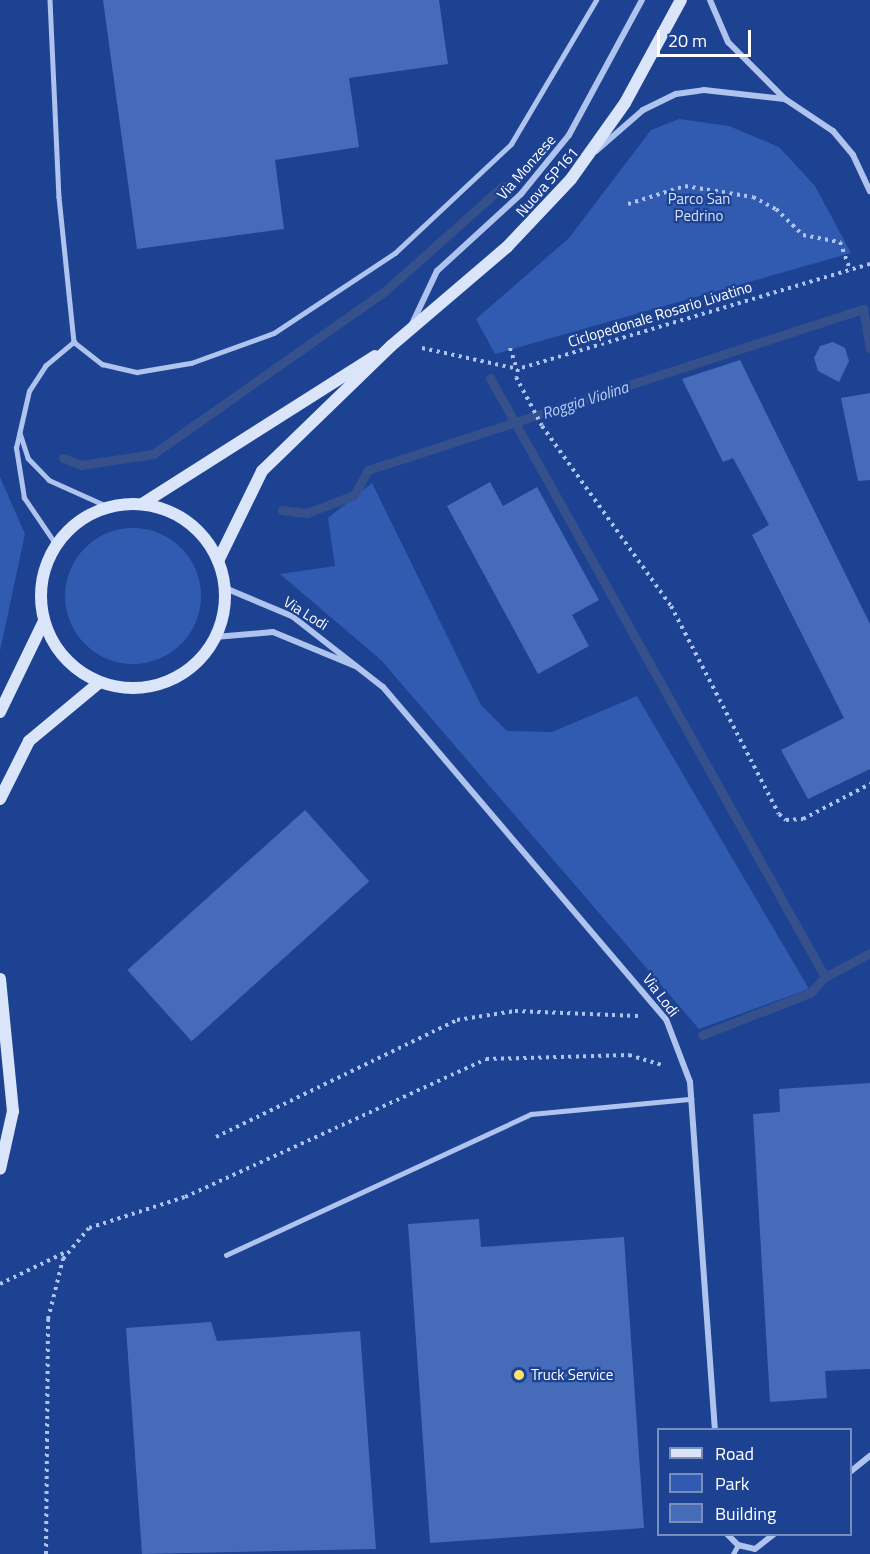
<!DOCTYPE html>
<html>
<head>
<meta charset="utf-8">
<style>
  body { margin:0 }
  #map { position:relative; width:870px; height:1554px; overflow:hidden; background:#1d4292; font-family:"Titillium Web",sans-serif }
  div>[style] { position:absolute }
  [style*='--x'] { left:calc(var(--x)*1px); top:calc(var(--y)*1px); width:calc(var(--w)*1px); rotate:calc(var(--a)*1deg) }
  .green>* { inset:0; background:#305bb0 }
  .round { border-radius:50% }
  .stream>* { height:9px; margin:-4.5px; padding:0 4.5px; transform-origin:4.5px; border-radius:4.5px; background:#35508b }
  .building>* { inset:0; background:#466bb9; transform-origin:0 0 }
  .path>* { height:4px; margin-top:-2px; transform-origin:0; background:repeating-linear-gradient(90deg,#aec3ee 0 3px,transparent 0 7.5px) }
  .service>* { height:4.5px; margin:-2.25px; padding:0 2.25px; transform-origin:2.25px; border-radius:2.25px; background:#aec3ee }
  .minor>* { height:6px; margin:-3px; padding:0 3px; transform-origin:3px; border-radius:3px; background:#aec3ee }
  .secondary>* { height:12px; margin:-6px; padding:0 6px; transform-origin:6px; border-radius:6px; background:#dbe5fa }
  .secondary>.ring { margin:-6px; padding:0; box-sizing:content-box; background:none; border:12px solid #dbe5fa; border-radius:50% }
  .dots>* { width:16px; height:16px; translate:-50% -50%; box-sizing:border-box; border:3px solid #1d4292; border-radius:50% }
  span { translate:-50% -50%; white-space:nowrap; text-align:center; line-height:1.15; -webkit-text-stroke:4.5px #1d4292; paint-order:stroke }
  .street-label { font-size:15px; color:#fff }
  .park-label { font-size:15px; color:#d4e1fa }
  .poi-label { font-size:15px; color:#fff }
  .left { translate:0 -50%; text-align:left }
  .water-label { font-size:16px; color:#bacef5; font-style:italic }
  .legend { position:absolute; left:657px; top:1428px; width:195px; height:108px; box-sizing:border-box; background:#1d4292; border:2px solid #778ebe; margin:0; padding:8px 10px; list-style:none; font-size:18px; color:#fff }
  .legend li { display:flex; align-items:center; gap:12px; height:30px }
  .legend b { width:30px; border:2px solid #778ebe }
  .scale { position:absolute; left:657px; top:30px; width:94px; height:27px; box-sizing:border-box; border:3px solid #fff; border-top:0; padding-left:8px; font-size:18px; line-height:21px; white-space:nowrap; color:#fff; -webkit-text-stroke:4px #1d4292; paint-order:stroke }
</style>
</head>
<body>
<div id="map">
  <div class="green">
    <div style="clip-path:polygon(679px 119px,729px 126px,779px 147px,815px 186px,851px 253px,495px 354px,476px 319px,569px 238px,651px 130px)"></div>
    <div style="clip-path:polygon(0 477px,25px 534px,0 651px)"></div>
    <div style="clip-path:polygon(372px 483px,481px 705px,507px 731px,552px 732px,637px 696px,809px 989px,699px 1029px,381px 660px,280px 574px,335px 566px,328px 518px)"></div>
    <div class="round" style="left:65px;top:528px;width:136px;height:136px"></div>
  </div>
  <div class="stream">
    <div style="--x:490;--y:378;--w:686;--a:60.78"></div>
    <div style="--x:825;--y:977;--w:51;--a:-28.1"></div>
    <div style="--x:63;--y:458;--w:19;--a:21"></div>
    <div style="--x:81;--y:465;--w:73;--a:-8.7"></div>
    <div style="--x:153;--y:454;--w:284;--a:-35.1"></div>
    <div style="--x:385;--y:291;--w:158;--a:-41.7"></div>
    <div style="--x:282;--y:510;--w:25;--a:7"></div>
    <div style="--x:307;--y:513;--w:50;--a:-21"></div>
    <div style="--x:354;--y:495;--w:29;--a:-61"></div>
    <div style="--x:368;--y:470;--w:521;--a:-18.02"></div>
    <div style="--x:863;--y:309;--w:40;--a:80"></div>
    <div style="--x:702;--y:1035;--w:116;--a:-21.3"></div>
    <div style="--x:810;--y:993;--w:22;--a:-47"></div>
  </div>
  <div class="building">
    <div style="clip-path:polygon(103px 0,439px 0,448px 64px,349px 78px,359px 147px,275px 160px,284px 229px,137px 249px)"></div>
    <div style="clip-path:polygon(833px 342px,845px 348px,849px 361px,839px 382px,818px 371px,814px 358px,820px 346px)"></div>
    <div style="clip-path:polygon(740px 360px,870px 624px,870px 769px,808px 799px,781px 750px,844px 718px,752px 535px,769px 525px,733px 458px,723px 462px,682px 379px)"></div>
    <div style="clip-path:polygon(870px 393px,870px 480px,858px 481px,841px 398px)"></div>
    <div style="clip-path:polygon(490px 482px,503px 506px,537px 487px,599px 600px,572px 615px,589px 646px,538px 674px,447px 506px)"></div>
    <div style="left:305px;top:810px;width:96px;height:239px;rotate:48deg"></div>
    <div style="clip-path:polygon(870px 1083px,870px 1369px,825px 1371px,827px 1398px,770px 1402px,753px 1114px,780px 1112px,779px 1089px)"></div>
    <div style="clip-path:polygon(479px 1219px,481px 1247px,624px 1237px,644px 1528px,430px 1543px,408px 1224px)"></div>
    <div style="clip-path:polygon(211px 1322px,217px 1341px,360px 1331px,376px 1549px,142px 1554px,126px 1328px)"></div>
  </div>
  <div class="path">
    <div style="--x:628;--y:204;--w:60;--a:-17.5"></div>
    <div style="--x:685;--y:186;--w:69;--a:9.2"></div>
    <div style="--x:753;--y:197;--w:26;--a:28"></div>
    <div style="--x:776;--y:209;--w:37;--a:44"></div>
    <div style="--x:803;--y:235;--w:38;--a:11"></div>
    <div style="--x:840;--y:242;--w:30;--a:70"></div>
    <div style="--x:870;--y:264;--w:367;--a:163.4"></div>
    <div style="--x:518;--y:369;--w:8;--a:104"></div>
    <div style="--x:516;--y:377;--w:55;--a:62"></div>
    <div style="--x:542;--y:426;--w:221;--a:54.4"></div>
    <div style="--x:671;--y:606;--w:234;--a:62.6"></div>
    <div style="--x:779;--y:814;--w:9;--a:41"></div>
    <div style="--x:786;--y:820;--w:17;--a:-3"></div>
    <div style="--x:803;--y:819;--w:76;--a:-27.6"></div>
    <div style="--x:422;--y:348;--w:98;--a:12.3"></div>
    <div style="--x:510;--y:348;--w:22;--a:72"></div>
    <div style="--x:216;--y:1137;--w:268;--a:-25.9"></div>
    <div style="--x:457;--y:1020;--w:59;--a:-8.8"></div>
    <div style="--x:515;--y:1011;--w:123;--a:2.3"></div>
    <div style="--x:0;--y:1284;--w:73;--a:-25.9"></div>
    <div style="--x:46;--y:1554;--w:235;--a:-89.5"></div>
    <div style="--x:48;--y:1319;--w:62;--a:-76"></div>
    <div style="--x:63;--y:1259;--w:40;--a:-50"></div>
    <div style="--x:89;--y:1228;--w:101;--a:-17.9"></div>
    <div style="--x:185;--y:1197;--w:331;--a:-24.6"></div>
    <div style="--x:486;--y:1059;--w:143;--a:-1.6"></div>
    <div style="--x:629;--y:1055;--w:34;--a:17"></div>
  </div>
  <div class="service">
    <div style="--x:50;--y:0;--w:197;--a:87.4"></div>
    <div style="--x:59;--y:197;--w:146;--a:84.1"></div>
    <div style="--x:74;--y:342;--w:36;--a:38"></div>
    <div style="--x:102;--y:364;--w:36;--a:13"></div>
    <div style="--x:137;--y:372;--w:55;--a:-9.5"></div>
    <div style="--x:191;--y:363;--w:88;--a:-19.9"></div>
    <div style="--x:274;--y:333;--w:145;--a:-33.5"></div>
    <div style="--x:395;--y:253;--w:159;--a:-43.2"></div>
    <div style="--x:511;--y:144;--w:167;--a:-59.4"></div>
    <div style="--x:20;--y:433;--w:26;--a:72"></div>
    <div style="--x:28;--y:458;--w:30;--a:46"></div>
    <div style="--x:49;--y:480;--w:66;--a:24.2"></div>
    <div style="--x:56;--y:545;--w:57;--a:-124.2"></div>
    <div style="--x:24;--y:498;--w:51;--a:-99.1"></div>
    <div style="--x:16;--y:448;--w:58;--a:-77.2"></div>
    <div style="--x:29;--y:391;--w:30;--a:-57"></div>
    <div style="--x:45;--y:366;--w:38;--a:-40"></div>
    <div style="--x:226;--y:1255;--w:336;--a:-24.8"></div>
    <div style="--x:531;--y:1114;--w:161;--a:-5.4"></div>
    <div style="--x:733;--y:1554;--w:10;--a:-61"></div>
  </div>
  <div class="minor">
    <div style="--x:710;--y:0;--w:46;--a:66.8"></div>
    <div style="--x:728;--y:42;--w:81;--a:45"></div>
    <div style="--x:785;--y:99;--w:58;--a:33.7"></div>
    <div style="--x:833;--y:131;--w:31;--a:50"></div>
    <div style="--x:853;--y:155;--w:40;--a:65"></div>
    <div style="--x:596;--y:151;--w:62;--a:-41.1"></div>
    <div style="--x:643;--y:110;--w:37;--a:-26"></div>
    <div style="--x:676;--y:94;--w:28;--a:-8"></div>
    <div style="--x:704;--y:90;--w:81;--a:6.4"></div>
    <div style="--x:411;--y:326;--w:61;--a:-64.7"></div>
    <div style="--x:437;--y:271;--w:114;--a:-42.5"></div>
    <div style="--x:521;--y:194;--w:76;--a:-50.9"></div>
    <div style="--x:569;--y:135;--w:153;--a:-61.6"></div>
    <div style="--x:225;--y:588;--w:73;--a:22.7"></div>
    <div style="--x:292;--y:616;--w:115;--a:38"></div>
    <div style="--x:383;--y:687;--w:436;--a:49.6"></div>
    <div style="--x:666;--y:1019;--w:67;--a:69.1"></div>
    <div style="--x:690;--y:1082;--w:349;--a:85.9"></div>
    <div style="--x:215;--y:637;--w:58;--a:-4.9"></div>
    <div style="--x:273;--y:632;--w:89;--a:22.5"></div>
    <div style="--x:850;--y:1472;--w:26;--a:-39"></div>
    <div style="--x:727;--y:1534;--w:16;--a:45"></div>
    <div style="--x:738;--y:1545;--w:17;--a:13"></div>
    <div style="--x:755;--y:1549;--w:24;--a:-38"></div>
  </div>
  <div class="secondary">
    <div class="ring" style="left:41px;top:504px;width:172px;height:172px"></div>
    <div style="--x:142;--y:504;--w:276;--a:-32.4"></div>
    <div style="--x:218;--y:561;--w:100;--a:-63.9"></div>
    <div style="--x:262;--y:471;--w:180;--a:-44.1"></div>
    <div style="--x:391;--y:346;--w:153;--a:-40.5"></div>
    <div style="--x:507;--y:247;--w:93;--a:-46.7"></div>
    <div style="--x:571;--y:179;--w:93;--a:-54.6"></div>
    <div style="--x:625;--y:103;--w:117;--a:-61.5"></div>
    <div style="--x:0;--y:712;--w:101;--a:-64.2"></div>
    <div style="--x:0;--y:799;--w:65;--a:-63.4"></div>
    <div style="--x:29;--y:741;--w:92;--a:-39.7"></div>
    <div style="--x:0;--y:979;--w:133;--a:84.4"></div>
    <div style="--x:13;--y:1111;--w:59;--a:102.6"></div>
  </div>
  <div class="dots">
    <div style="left:519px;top:1375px;background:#fde56d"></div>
  </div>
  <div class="street-label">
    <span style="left:526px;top:167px;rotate:-49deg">Via Monzese</span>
    <span style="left:547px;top:182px;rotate:-49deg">Nuova SP161</span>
    <span style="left:660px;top:314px;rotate:-17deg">Ciclopedonale Rosario Livatino</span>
    <span style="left:306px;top:613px;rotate:32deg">Via Lodi</span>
    <span style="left:661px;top:995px;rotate:53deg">Via Lodi</span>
  </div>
  <div class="park-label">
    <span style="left:699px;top:207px">Parco San<br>Pedrino</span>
  </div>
  <div class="poi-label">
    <span class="left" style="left:531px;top:1375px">Truck Service</span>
  </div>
  <div class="water-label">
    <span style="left:585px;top:400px;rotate:-18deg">Roggia Violina</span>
  </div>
  <ul class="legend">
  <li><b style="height:8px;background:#dbe5fa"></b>Road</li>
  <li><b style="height:16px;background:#305bb0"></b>Park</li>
  <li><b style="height:16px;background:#466bb9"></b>Building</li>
  </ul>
  <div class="scale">20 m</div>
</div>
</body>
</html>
